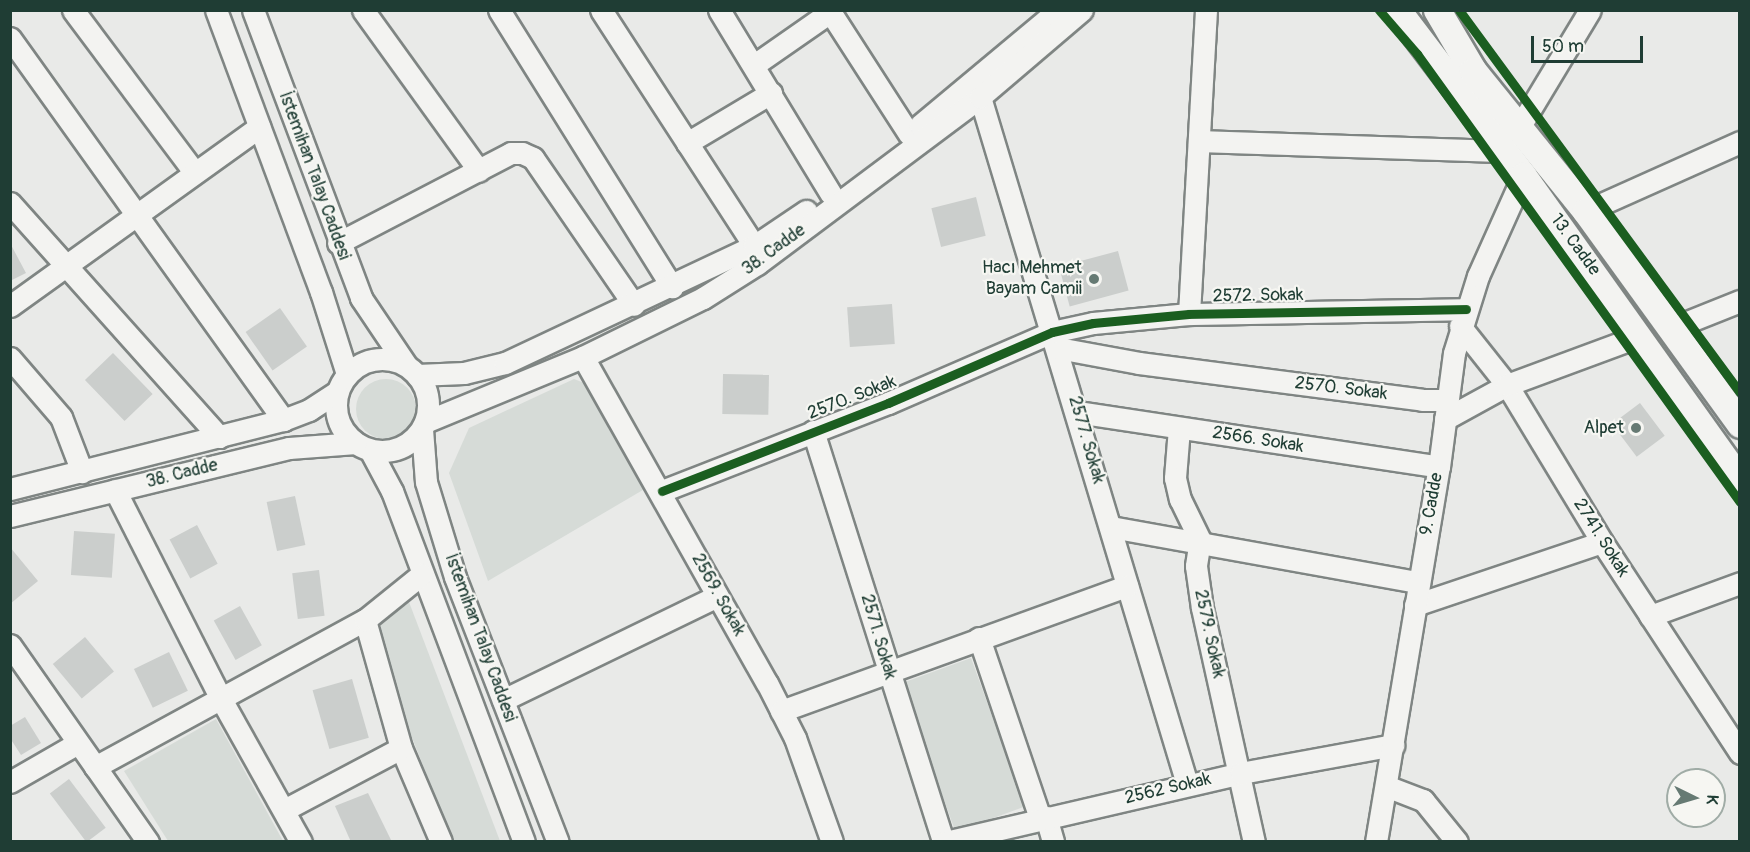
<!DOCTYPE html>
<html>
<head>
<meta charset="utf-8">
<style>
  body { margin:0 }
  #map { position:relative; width:1750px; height:852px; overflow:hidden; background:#e9eae8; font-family:Pangolin,sans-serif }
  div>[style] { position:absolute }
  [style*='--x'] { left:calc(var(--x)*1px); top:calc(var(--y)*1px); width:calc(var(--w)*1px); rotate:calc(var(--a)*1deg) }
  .green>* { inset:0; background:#d6dbd7; transform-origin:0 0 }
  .round { border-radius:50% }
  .building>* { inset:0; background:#cbcecc; transform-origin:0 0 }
  .roads { filter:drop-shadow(2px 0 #7f8583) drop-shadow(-2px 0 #7f8583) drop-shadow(0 2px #7f8583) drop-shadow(0 -2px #7f8583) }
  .minor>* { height:21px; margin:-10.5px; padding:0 10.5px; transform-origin:10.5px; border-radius:10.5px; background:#f3f3f1 }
  .minor>.ring { margin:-10.5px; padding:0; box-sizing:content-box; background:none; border:21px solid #f3f3f1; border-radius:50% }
  .major>* { height:27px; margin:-13.5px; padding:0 13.5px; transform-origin:13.5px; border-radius:13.5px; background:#f3f3f1 }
  .cycleway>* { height:9px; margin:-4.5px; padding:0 4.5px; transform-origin:4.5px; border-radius:4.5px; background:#1b5e20 }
  .dots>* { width:16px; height:16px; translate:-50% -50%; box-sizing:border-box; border:3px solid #f6f6f2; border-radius:50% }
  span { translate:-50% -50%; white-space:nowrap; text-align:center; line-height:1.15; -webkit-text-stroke:4.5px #f6f6f2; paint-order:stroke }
  .street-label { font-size:18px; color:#1f3d34 }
  .poi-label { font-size:18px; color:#1f3d34 }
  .right { translate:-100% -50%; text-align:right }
  .frame { position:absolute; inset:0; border:12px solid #1f3d34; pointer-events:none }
  .north { position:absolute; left:1666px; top:768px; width:60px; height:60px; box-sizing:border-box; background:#f6f6f2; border:2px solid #a0aca6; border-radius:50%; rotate:95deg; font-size:16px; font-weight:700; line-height:24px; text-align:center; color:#1f3d34 }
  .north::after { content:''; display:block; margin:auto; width:21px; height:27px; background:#667a73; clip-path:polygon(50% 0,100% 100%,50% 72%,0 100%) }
  .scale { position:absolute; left:1531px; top:36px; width:112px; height:27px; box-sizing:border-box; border:3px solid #1f3d34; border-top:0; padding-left:8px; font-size:18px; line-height:21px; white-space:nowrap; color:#1f3d34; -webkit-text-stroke:4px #f6f6f2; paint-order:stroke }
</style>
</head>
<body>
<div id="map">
  <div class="green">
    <div class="round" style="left:356px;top:379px;width:60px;height:60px"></div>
    <div style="clip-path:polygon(574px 379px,592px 386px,648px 487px,488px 581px,449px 473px,469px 428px)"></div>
    <div style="clip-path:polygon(409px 602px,500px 841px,453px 841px,405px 720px,381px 640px,381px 620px)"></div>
    <div style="left:971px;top:658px;width:158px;height:74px;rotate:70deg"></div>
    <div style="clip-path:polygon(216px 719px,283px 841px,168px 841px,124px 771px)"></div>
  </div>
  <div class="building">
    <div style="left:976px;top:197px;width:40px;height:46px;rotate:76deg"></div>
    <div style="clip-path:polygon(10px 243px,26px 273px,10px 281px)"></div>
    <div style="left:1118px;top:251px;width:41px;height:61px;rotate:75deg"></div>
    <div style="left:892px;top:304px;width:40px;height:45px;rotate:86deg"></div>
    <div style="left:280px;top:308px;width:47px;height:42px;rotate:55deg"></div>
    <div style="left:113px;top:353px;width:57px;height:39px;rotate:46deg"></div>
    <div style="left:723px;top:374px;width:46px;height:40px;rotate:1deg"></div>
    <div style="left:1640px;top:403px;width:41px;height:35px;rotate:53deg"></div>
    <div style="left:295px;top:496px;width:50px;height:29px;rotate:78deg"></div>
    <div style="left:197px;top:525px;width:44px;height:31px;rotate:62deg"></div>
    <div style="left:74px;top:531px;width:41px;height:44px;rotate:4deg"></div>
    <div style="clip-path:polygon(10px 547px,38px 581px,10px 604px)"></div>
    <div style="left:319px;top:570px;width:46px;height:27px;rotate:83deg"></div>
    <div style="left:240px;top:606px;width:45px;height:30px;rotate:61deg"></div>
    <div style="left:85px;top:637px;width:45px;height:42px;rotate:50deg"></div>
    <div style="left:169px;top:652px;width:43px;height:39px;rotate:64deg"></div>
    <div style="left:352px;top:679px;width:61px;height:41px;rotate:74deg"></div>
    <div style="clip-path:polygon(25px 717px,41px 743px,21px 755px,10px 738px,10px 726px)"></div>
    <div style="left:69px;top:779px;width:61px;height:24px;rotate:53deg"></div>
    <div style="clip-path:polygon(368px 793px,392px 842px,351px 842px,335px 806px)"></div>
  </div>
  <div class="roads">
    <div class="minor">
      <div style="--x:73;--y:10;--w:202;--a:53.2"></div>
      <div style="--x:216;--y:10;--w:301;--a:69.6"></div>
      <div style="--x:321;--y:292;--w:86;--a:72.4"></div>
      <div style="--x:253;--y:10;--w:308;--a:69.4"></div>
      <div style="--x:361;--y:298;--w:81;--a:56.1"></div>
      <div style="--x:363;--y:10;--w:198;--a:54.2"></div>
      <div style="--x:499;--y:10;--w:327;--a:58"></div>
      <div style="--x:601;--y:10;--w:281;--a:57"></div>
      <div style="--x:719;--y:10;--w:215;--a:58.7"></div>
      <div style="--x:829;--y:10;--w:148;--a:57.2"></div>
      <div style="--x:10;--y:38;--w:470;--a:54.4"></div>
      <div style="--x:754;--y:65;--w:93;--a:-34.9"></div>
      <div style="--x:980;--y:97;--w:718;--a:73.23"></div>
      <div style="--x:920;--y:125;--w:180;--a:-39.8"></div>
      <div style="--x:1520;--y:126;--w:135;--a:-58.9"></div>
      <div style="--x:1201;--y:141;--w:303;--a:1.9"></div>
      <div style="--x:687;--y:143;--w:98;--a:-30.8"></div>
      <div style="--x:10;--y:203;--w:314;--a:48.2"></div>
      <div style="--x:1586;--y:211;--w:169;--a:-24.1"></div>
      <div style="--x:338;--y:243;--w:195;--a:-27.5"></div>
      <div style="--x:511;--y:153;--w:11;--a:0"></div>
      <div style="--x:522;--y:153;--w:12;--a:24"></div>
      <div style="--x:533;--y:158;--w:178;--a:55.5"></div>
      <div style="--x:10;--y:306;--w:307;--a:-35.7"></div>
      <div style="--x:1189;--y:314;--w:304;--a:-86.8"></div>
      <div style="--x:1460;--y:326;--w:75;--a:51.5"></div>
      <div style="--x:1507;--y:385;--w:184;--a:58.8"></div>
      <div style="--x:1602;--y:542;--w:252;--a:56.8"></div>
      <div style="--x:1672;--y:328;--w:73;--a:-21.7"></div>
      <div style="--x:1058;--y:348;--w:82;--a:10.5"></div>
      <div style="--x:1139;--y:363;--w:285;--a:7.4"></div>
      <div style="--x:1422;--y:400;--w:25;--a:0"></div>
      <div style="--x:583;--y:357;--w:374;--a:60.6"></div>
      <div style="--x:767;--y:683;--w:62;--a:63"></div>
      <div style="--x:795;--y:738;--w:110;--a:70.4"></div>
      <div style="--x:10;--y:358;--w:78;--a:49.2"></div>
      <div style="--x:61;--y:417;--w:59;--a:69.1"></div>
      <div class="ring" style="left:336px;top:359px;width:71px;height:71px"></div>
      <div style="--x:417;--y:375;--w:47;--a:-2.4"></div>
      <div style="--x:464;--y:373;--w:42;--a:-13.7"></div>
      <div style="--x:505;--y:363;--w:275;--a:-25.2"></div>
      <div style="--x:754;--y:246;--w:63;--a:-33.9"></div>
      <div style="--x:1077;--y:412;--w:366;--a:8.6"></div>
      <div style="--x:1445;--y:419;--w:71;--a:-28.7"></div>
      <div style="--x:1507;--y:385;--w:139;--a:-20.3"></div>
      <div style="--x:425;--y:422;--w:171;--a:-22.4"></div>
      <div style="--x:583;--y:357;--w:134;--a:-26.2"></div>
      <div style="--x:703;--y:298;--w:64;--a:-32.2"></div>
      <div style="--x:757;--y:264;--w:279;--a:-36.8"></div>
      <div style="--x:980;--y:97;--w:134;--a:-40.5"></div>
      <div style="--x:1179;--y:428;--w:50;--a:94.6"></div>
      <div style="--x:1175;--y:478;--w:22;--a:77"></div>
      <div style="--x:1180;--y:499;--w:46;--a:64"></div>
      <div style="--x:1200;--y:540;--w:26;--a:99"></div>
      <div style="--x:1196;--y:566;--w:42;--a:81.9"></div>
      <div style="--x:1202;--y:608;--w:240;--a:77.5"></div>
      <div style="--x:422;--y:429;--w:53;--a:85.7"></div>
      <div style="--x:426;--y:482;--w:99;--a:73"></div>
      <div style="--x:455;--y:577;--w:284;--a:68.8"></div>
      <div style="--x:813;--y:431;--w:431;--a:72.4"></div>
      <div style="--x:370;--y:450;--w:47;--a:61.8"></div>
      <div style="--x:392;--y:491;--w:375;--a:69.4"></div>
      <div style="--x:10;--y:489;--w:282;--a:-14.2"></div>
      <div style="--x:283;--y:420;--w:28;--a:-21"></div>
      <div style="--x:309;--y:410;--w:33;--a:-33"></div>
      <div style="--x:115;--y:490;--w:234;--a:63.1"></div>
      <div style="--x:221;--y:699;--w:164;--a:60.8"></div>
      <div style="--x:662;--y:491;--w:243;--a:-21.3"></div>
      <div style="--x:888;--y:403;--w:179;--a:-23.4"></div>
      <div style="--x:1052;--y:332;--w:42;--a:-12.4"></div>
      <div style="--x:1093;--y:323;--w:96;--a:-5.4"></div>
      <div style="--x:1189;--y:314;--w:277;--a:-1"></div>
      <div style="--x:10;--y:516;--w:287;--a:-13.7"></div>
      <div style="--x:289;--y:448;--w:67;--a:-4.3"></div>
      <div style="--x:1111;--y:527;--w:312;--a:10.2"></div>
      <div style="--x:1415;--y:605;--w:197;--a:-18.6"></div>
      <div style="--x:1650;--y:616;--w:96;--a:-20.1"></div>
      <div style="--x:365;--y:620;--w:133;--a:74.3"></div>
      <div style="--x:401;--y:748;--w:102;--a:66.9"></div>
      <div style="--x:979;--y:638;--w:190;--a:71.3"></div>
      <div style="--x:10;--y:645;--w:241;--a:55"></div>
      <div style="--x:503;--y:700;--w:238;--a:-25.9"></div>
      <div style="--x:781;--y:711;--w:368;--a:-19.9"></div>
      <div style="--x:95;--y:767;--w:307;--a:-28.6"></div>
      <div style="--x:365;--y:620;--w:73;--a:-38.9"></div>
      <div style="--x:10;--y:782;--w:78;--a:-29.8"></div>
      <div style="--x:1386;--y:786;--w:40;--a:21"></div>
      <div style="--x:1423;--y:800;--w:54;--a:51"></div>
      <div style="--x:284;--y:810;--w:132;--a:-27.9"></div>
      <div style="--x:1046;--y:817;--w:26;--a:74"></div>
      <div style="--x:945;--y:842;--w:304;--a:-13.1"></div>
      <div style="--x:1241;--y:773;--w:155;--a:-10.4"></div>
      <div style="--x:1376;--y:842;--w:380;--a:-80.5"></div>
      <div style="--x:1439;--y:467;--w:115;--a:-82.5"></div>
      <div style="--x:1454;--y:353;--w:81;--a:-72.7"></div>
      <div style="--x:1478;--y:276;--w:110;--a:-65.8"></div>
    </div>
    <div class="major">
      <div style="--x:1397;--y:10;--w:208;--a:52.8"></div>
      <div style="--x:1523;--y:176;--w:374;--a:54.5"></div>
      <div style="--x:1437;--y:10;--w:71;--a:59.5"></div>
      <div style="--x:1473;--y:71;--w:180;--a:51.1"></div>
      <div style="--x:1586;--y:211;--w:263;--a:54.1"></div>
    </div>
  </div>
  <div class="cycleway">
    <div style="--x:1379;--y:10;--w:58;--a:49.2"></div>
    <div style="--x:1417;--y:54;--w:552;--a:54.21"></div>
    <div style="--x:1459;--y:10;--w:474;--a:53.7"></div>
    <div style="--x:662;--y:491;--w:243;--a:-21.3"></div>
    <div style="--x:888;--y:403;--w:179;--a:-23.4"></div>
    <div style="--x:1052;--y:332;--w:42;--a:-12.4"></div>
    <div style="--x:1093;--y:323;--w:96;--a:-5.4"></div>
    <div style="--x:1189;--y:314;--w:277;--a:-1"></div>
  </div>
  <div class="dots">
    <div style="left:1094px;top:279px;background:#667a73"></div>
    <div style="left:1636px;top:428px;background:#667a73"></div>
  </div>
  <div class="street-label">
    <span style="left:314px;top:176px;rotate:70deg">İstemihan Talay Caddesi</span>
    <span style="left:1575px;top:245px;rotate:54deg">13. Cadde</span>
    <span style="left:774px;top:250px;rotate:-36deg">38. Cadde</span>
    <span style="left:1258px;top:296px;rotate:-1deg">2572. Sokak</span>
    <span style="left:1341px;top:389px;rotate:7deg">2570. Sokak</span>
    <span style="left:852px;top:398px;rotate:-21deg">2570. Sokak</span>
    <span style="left:1086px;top:440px;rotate:74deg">2577. Sokak</span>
    <span style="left:1258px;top:440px;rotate:9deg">2566. Sokak</span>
    <span style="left:182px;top:474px;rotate:-14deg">38. Cadde</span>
    <span style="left:1432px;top:504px;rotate:-80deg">9. Cadde</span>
    <span style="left:1601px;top:538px;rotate:58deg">2741. Sokak</span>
    <span style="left:718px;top:595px;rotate:61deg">2569. Sokak</span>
    <span style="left:1209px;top:634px;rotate:78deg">2579. Sokak</span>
    <span style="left:878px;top:637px;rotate:74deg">2571. Sokak</span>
    <span style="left:480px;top:638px;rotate:70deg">İstemihan Talay Caddesi</span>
    <span style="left:1168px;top:789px;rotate:-13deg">2562 Sokak</span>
  </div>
  <div class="poi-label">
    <span class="right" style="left:1082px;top:279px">Hacı Mehmet<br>Bayam Camii</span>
    <span class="right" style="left:1624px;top:428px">Alpet</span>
  </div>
  <div class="frame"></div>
  <div class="north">K</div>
  <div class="scale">50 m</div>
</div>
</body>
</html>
